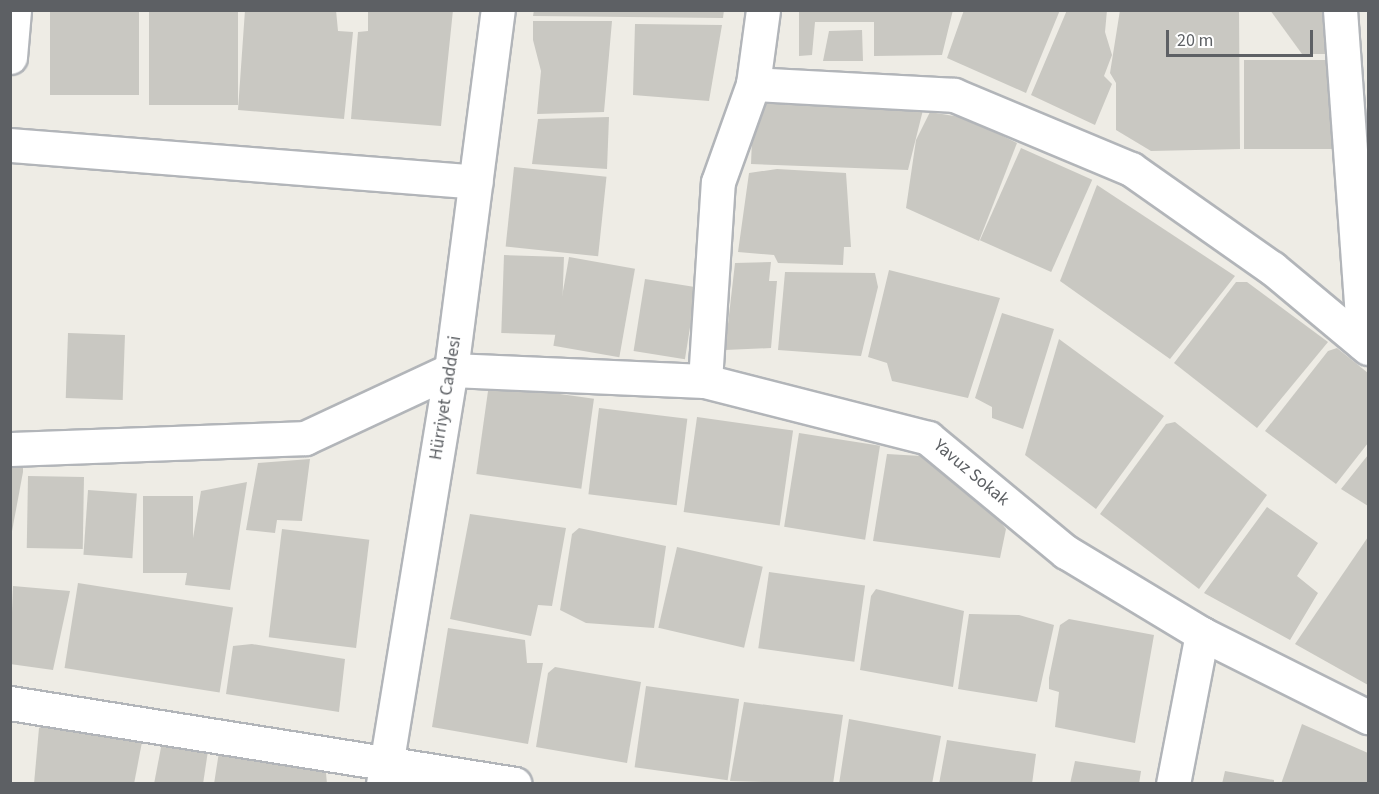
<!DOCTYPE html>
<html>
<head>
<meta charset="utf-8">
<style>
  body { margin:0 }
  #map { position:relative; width:1379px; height:794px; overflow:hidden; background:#eeece5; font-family:"Source Sans 3",sans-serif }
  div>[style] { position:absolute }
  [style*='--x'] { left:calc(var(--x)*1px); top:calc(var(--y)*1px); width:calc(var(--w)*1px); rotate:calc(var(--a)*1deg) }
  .building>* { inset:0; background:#c9c8c2; transform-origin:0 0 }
  .roads { filter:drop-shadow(2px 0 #b2b5b9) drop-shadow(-2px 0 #b2b5b9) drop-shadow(0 2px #b2b5b9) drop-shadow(0 -2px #b2b5b9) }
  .minor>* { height:33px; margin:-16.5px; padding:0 16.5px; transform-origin:16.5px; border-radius:16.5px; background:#fff }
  span { translate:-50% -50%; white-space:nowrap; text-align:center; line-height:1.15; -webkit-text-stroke:4.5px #fff; paint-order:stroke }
  .street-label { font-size:18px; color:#5d6064 }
  .frame { position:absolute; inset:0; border:12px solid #5d6064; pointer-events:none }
  .scale { position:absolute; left:1166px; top:30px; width:147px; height:27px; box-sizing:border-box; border:3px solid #5d6064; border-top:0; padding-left:8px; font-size:18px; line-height:21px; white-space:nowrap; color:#5d6064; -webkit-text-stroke:4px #fff; paint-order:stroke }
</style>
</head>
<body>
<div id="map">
  <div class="building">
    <div style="left:50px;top:10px;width:89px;height:85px"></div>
    <div style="left:149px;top:10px;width:89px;height:95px"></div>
    <div style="clip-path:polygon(245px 10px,336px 10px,338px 31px,353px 32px,344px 119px,238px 110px)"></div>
    <div style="clip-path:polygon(368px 10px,453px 10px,441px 126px,351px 119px,358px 32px,368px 31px)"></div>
    <div style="clip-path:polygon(534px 10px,724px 10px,723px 18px,533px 16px)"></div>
    <div style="clip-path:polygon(799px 10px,953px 10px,942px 55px,874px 56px,874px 22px,815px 22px,812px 55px,799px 56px)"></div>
    <div style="clip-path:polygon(964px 10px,1060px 10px,1026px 93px,947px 58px)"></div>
    <div style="clip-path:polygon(1067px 10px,1107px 10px,1105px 32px,1112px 55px,1104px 76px,1112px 84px,1095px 125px,1031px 95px)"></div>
    <div style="clip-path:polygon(1120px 10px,1239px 10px,1240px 149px,1151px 151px,1116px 130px,1116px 83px,1110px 73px)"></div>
    <div style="clip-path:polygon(1270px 10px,1327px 10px,1331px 54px,1302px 54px)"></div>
    <div style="clip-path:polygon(533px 21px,612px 21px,604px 112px,537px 114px,541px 71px,533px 40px)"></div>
    <div style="clip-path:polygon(635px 24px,722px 25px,709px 101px,633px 95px)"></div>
    <div style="clip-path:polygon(862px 30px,863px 61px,823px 61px,829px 31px)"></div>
    <div style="left:1244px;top:60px;width:88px;height:89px"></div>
    <div style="clip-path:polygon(767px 103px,924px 106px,908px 170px,751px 164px,753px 113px)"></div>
    <div style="clip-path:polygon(930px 112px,966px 118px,1017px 143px,979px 241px,906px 208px,916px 140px)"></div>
    <div style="clip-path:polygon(609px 117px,607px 169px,532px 164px,538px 119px)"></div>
    <div style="left:1021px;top:148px;width:78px;height:101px;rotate:24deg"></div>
    <div style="left:514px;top:167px;width:93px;height:80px;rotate:6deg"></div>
    <div style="clip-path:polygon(777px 169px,846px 173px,851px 247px,844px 247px,843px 265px,778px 263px,774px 255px,738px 252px,749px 173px)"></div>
    <div style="clip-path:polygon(1097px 185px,1235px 276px,1170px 359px,1060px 281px)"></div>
    <div style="left:504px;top:255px;width:60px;height:78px;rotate:2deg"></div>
    <div style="left:569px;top:257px;width:67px;height:90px;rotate:10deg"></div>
    <div style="clip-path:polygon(771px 262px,769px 281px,777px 281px,771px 348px,725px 350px,735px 263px)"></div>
    <div style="clip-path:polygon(889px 270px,1000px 298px,968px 398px,892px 381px,887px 363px,868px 357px)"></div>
    <div style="clip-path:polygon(785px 272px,875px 273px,878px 287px,861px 356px,778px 350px)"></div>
    <div style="left:645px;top:279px;width:52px;height:73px;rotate:9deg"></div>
    <div style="clip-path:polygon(1236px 282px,1247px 282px,1328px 342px,1257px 428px,1174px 363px)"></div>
    <div style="clip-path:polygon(1002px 313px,1054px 329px,1023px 429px,992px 418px,992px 407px,975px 398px)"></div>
    <div style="left:68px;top:333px;width:57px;height:65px;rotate:2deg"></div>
    <div style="clip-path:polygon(1059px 339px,1164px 416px,1096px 509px,1025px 455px)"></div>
    <div style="clip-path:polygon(1337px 348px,1368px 373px,1368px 443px,1336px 484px,1265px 431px,1328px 351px)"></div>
    <div style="left:489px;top:384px;width:106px;height:91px;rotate:8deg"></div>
    <div style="left:599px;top:408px;width:89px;height:87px;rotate:7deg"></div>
    <div style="left:697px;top:417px;width:97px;height:96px;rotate:8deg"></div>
    <div style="clip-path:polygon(1175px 422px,1267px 495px,1199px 589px,1100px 514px,1166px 424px)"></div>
    <div style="left:799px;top:433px;width:82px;height:95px;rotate:9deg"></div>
    <div style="clip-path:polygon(887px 454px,921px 456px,998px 519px,1006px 529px,1000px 558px,873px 541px)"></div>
    <div style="clip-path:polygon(1368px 455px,1368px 506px,1341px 489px)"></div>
    <div style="clip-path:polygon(310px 459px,302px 521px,277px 520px,275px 533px,246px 530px,258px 463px)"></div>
    <div style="clip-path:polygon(23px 463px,23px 472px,10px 542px,10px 465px)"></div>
    <div style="left:28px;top:476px;width:56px;height:72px;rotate:1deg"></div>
    <div style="clip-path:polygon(247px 482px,230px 590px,185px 585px,201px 491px)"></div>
    <div style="left:88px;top:490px;width:49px;height:65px;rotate:4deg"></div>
    <div style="left:143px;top:496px;width:50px;height:77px"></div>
    <div style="clip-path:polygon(1267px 507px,1318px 543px,1297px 576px,1318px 593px,1290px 640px,1204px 593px)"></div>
    <div style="clip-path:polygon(470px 514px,566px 528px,552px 606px,538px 605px,531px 636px,450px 619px)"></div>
    <div style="clip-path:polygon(579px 528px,666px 546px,654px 628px,586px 623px,560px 610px,572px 534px)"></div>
    <div style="left:282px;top:529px;width:88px;height:109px;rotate:7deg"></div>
    <div style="clip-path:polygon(1368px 537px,1368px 685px,1295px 644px)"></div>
    <div style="left:677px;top:547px;width:88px;height:83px;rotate:13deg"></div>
    <div style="left:769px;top:572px;width:97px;height:77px;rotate:8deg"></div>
    <div style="left:78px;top:583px;width:157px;height:86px;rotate:9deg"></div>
    <div style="clip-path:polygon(13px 586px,70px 591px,53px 670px,10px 664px)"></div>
    <div style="clip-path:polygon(876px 589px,964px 611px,953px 687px,860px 670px,871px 596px)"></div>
    <div style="clip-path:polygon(969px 614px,1019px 615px,1054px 625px,1037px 702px,958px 689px)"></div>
    <div style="clip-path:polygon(1069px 619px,1154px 635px,1135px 743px,1055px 727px,1059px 692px,1049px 689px,1049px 678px,1060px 625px)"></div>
    <div style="clip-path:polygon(448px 628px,525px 640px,527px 663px,543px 663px,528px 744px,432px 727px)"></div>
    <div style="clip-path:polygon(252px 644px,345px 659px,339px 712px,226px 694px,233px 646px)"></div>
    <div style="clip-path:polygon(555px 667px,641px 682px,627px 763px,536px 747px,548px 673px)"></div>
    <div style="left:646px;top:686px;width:94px;height:82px;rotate:8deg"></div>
    <div style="clip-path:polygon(744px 702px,843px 715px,833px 784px,730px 781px)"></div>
    <div style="clip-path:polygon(849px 719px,941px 736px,932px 784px,839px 784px)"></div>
    <div style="clip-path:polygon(47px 723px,142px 742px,134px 784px,34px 784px,39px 728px)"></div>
    <div style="clip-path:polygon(1302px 724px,1368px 753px,1368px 784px,1281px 784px)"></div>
    <div style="clip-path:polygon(163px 737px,209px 744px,203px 784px,154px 784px)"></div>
    <div style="clip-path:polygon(221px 739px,325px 762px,327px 784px,214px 784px)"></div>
    <div style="clip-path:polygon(947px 740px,1036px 754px,1032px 784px,939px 784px)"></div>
    <div style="clip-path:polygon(1075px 761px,1141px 771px,1139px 784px,1070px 784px)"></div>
    <div style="clip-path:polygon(1225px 771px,1274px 780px,1274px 784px,1222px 784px)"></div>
  </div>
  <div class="roads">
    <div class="minor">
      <div style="--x:1340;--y:10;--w:335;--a:85.9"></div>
      <div style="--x:10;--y:57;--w:47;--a:-85.1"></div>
      <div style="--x:753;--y:84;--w:201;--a:3.1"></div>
      <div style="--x:954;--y:95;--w:192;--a:22.7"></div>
      <div style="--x:1131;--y:169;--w:172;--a:35.1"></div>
      <div style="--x:1272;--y:268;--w:125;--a:39.8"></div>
      <div style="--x:10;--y:145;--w:467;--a:4.5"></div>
      <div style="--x:705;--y:381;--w:199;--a:-86.3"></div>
      <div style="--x:718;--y:182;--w:104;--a:-70.3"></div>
      <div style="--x:753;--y:84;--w:75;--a:-82.3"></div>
      <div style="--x:10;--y:449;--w:295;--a:-2.1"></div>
      <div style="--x:305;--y:438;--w:161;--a:-25"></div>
      <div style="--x:451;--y:370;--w:254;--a:2.5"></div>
      <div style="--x:705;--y:381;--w:230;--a:14.3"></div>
      <div style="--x:928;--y:438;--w:179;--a:39.6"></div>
      <div style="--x:1066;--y:552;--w:159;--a:31.1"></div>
      <div style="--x:1202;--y:634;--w:186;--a:26.6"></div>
      <div style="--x:10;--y:703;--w:511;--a:9.11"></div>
      <div style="--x:383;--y:784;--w:420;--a:-80.7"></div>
      <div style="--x:451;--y:370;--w:363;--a:-82.6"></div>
      <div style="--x:1173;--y:784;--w:153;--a:-79.1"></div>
    </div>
  </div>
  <div class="street-label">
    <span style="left:446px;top:398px;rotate:-81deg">Hürriyet Caddesi</span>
    <span style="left:971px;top:473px;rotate:40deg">Yavuz Sokak</span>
  </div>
  <div class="frame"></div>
  <div class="scale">20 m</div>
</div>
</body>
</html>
